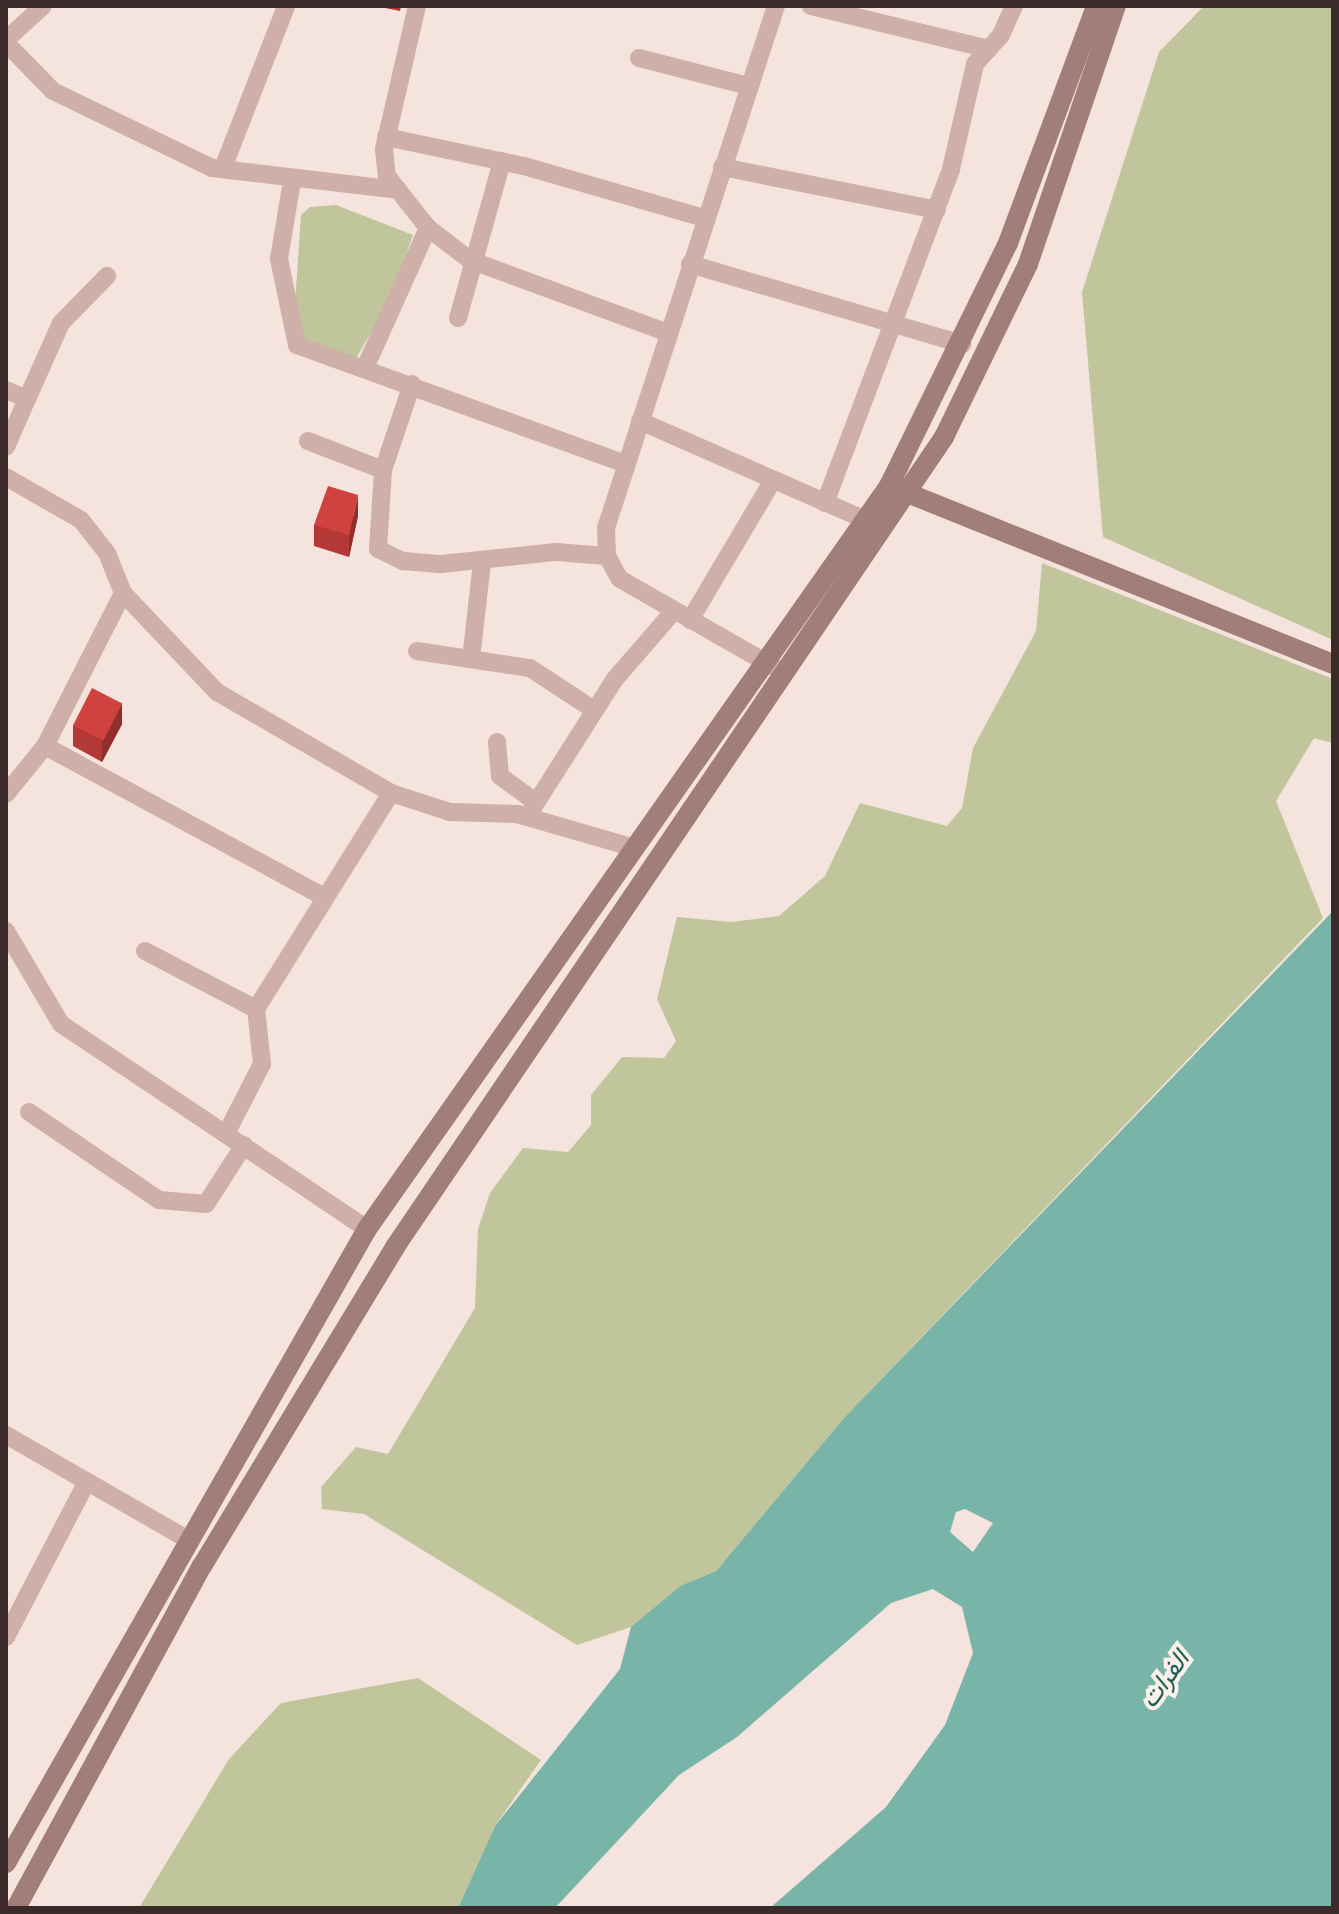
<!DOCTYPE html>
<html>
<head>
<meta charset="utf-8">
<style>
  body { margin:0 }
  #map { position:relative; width:1339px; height:1914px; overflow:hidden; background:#f4e4dd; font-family:"IBM Plex Sans",Vazirmatn,sans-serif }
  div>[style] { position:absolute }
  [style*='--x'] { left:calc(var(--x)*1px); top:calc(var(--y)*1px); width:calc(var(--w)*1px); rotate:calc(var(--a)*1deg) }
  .green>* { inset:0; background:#c1c59b }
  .water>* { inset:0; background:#79b4a9 }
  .street>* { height:18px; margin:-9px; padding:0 9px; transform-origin:9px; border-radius:9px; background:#ceb0a8 }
  .secondary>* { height:20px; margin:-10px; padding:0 10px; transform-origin:10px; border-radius:10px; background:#a27e79 }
  .wall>* { inset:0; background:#b33937 }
  .shaded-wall>* { inset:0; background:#922e2d }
  .building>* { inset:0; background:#d04240; transform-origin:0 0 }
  span { translate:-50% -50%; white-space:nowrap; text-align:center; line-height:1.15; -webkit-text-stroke:8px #fbf0ea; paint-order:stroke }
  .water-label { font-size:26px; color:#1a5f54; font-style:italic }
  .frame { position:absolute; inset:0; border:8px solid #3a2a29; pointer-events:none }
</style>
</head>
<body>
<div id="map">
  <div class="green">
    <div style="clip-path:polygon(1204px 6px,1333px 6px,1333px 640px,1103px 537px,1082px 292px,1159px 52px)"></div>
    <div style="clip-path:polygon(336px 205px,413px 235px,389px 302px,355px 360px,307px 345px,294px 319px,301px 215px,310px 207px)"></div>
    <div style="clip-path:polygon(1042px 563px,1333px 679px,1333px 743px,1314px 738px,1276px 801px,1323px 918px,843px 1419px,716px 1571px,680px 1586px,631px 1627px,577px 1645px,364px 1514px,322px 1509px,321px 1487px,356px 1447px,388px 1454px,475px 1308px,478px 1229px,490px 1193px,523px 1148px,568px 1152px,591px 1125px,591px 1095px,622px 1057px,664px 1058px,676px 1041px,657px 999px,677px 917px,731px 922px,779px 916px,825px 876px,860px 803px,947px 826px,962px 808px,973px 748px,1036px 631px)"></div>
    <div style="clip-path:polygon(418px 1678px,541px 1760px,495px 1826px,458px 1908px,139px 1908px,229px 1759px,281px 1703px)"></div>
  </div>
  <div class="water">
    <div style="clip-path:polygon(evenodd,1333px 911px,1333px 1908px,770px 1908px,886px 1807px,945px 1725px,973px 1653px,962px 1607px,933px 1589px,891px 1603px,737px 1737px,679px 1775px,555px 1908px,458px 1908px,495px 1826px,620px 1669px,631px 1627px,680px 1586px,716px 1571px,843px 1419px,1333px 911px,965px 1509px,993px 1523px,973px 1552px,950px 1532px,956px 1512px,965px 1509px)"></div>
  </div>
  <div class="street">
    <div style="--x:417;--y:6;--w:147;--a:103"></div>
    <div style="--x:384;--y:149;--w:27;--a:84"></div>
    <div style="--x:387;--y:176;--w:66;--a:51.7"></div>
    <div style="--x:428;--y:228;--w:53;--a:37.3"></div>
    <div style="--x:470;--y:260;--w:211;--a:20.2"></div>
    <div style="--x:776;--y:6;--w:549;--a:108.04"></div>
    <div style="--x:606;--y:528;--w:28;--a:88"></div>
    <div style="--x:607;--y:556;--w:26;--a:61"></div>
    <div style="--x:620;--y:579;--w:181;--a:29.8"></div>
    <div style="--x:811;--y:6;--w:183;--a:13.6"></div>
    <div style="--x:6;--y:40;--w:50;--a:-42.6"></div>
    <div style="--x:6;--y:43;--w:67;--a:45.6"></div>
    <div style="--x:53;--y:91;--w:177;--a:25.8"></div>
    <div style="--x:212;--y:168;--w:187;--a:6.7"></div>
    <div style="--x:639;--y:58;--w:114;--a:14.3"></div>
    <div style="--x:386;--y:137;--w:141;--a:11.9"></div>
    <div style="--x:524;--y:166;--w:187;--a:16.1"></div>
    <div style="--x:722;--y:167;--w:219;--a:11.3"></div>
    <div style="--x:223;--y:168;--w:174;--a:-68.7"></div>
    <div style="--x:292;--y:181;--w:79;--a:99.5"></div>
    <div style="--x:279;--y:259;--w:88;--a:78.2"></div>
    <div style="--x:297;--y:345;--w:350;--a:19.9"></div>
    <div style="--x:690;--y:264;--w:284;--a:16.4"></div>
    <div style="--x:458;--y:318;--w:163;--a:-74.3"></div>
    <div style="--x:365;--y:368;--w:154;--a:-65.8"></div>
    <div style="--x:412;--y:384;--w:91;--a:108.6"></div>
    <div style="--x:383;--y:470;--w:79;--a:93.6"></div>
    <div style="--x:378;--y:549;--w:28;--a:26"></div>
    <div style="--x:403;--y:561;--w:38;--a:5"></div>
    <div style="--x:441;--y:564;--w:116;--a:-6"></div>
    <div style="--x:556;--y:552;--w:51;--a:4.5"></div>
    <div style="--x:6;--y:390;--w:23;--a:23"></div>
    <div style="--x:27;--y:399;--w:52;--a:113.6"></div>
    <div style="--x:27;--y:399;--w:83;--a:-65.9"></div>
    <div style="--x:61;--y:323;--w:66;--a:-45.6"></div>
    <div style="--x:640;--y:421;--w:246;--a:23.7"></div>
    <div style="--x:308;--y:441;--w:80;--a:21.1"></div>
    <div style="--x:6;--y:477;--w:86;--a:29.8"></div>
    <div style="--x:81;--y:520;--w:42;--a:51.8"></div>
    <div style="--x:107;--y:553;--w:43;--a:68.2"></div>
    <div style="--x:123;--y:593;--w:137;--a:46.5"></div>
    <div style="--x:217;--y:692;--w:201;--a:30.1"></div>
    <div style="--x:391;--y:793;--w:62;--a:17.9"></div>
    <div style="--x:450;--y:812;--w:67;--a:1.7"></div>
    <div style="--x:517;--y:814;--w:123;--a:16.1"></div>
    <div style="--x:825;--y:503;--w:357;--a:-69.3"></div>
    <div style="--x:951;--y:169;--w:108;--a:-77.1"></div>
    <div style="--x:975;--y:64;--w:39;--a:-48"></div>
    <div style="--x:1001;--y:35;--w:32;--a:-66"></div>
    <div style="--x:690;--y:620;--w:163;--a:-59.3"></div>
    <div style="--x:417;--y:651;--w:114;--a:8.6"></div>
    <div style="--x:530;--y:668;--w:77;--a:33.3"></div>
    <div style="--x:471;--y:659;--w:97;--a:-83.5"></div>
    <div style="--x:497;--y:742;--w:34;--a:85"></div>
    <div style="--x:500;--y:776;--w:42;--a:36.3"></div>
    <div style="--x:45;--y:746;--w:319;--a:28.4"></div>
    <div style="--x:6;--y:794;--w:62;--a:-50.9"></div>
    <div style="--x:45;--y:746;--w:172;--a:-63"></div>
    <div style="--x:527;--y:817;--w:164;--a:-57.5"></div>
    <div style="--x:615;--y:679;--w:90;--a:-49.1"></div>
    <div style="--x:6;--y:931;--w:108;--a:59.4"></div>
    <div style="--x:61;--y:1024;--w:368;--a:33.8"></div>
    <div style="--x:145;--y:951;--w:125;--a:27.6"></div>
    <div style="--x:29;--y:1112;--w:157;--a:34.1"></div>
    <div style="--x:159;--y:1200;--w:47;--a:4.9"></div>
    <div style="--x:206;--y:1204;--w:70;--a:-57.2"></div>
    <div style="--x:226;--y:1134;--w:79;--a:-62.8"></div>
    <div style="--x:262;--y:1064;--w:55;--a:-96.2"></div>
    <div style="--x:256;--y:1009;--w:255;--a:-58"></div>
    <div style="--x:6;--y:1435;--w:207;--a:29.9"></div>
    <div style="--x:6;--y:1637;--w:174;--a:-62.5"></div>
  </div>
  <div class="secondary">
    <div style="--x:895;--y:488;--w:472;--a:21.9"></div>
    <div style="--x:6;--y:1863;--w:730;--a:-60.34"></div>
    <div style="--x:367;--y:1229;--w:908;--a:-54.91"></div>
    <div style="--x:889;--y:486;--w:271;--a:-63.9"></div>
    <div style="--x:1008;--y:243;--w:253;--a:-69.6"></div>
    <div style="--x:16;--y:1908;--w:389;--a:-61.5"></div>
    <div style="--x:202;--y:1566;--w:373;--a:-58.8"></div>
    <div style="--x:395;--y:1247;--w:979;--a:-55.87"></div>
    <div style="--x:944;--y:437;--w:192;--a:-64.1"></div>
    <div style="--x:1028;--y:264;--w:273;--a:-71.2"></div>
  </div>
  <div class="wall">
    <div style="clip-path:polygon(375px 6px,401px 6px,400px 11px)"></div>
    <div style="clip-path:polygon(358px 516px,349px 557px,314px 546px,314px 525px)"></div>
    <div style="clip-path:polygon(122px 724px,102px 762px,73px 746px,73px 725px)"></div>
  </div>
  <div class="shaded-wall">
    <div style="clip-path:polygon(358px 495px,358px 516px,349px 557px,349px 535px)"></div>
    <div style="clip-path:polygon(122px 703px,122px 724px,102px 762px,102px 741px)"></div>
  </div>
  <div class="building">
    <div style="clip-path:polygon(328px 486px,358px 495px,349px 535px,314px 525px)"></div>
    <div style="left:92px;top:688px;width:34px;height:42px;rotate:27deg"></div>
  </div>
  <div class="water-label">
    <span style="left:1164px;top:1679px;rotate:-54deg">الفرات</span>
  </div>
  <div class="frame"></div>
</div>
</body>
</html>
